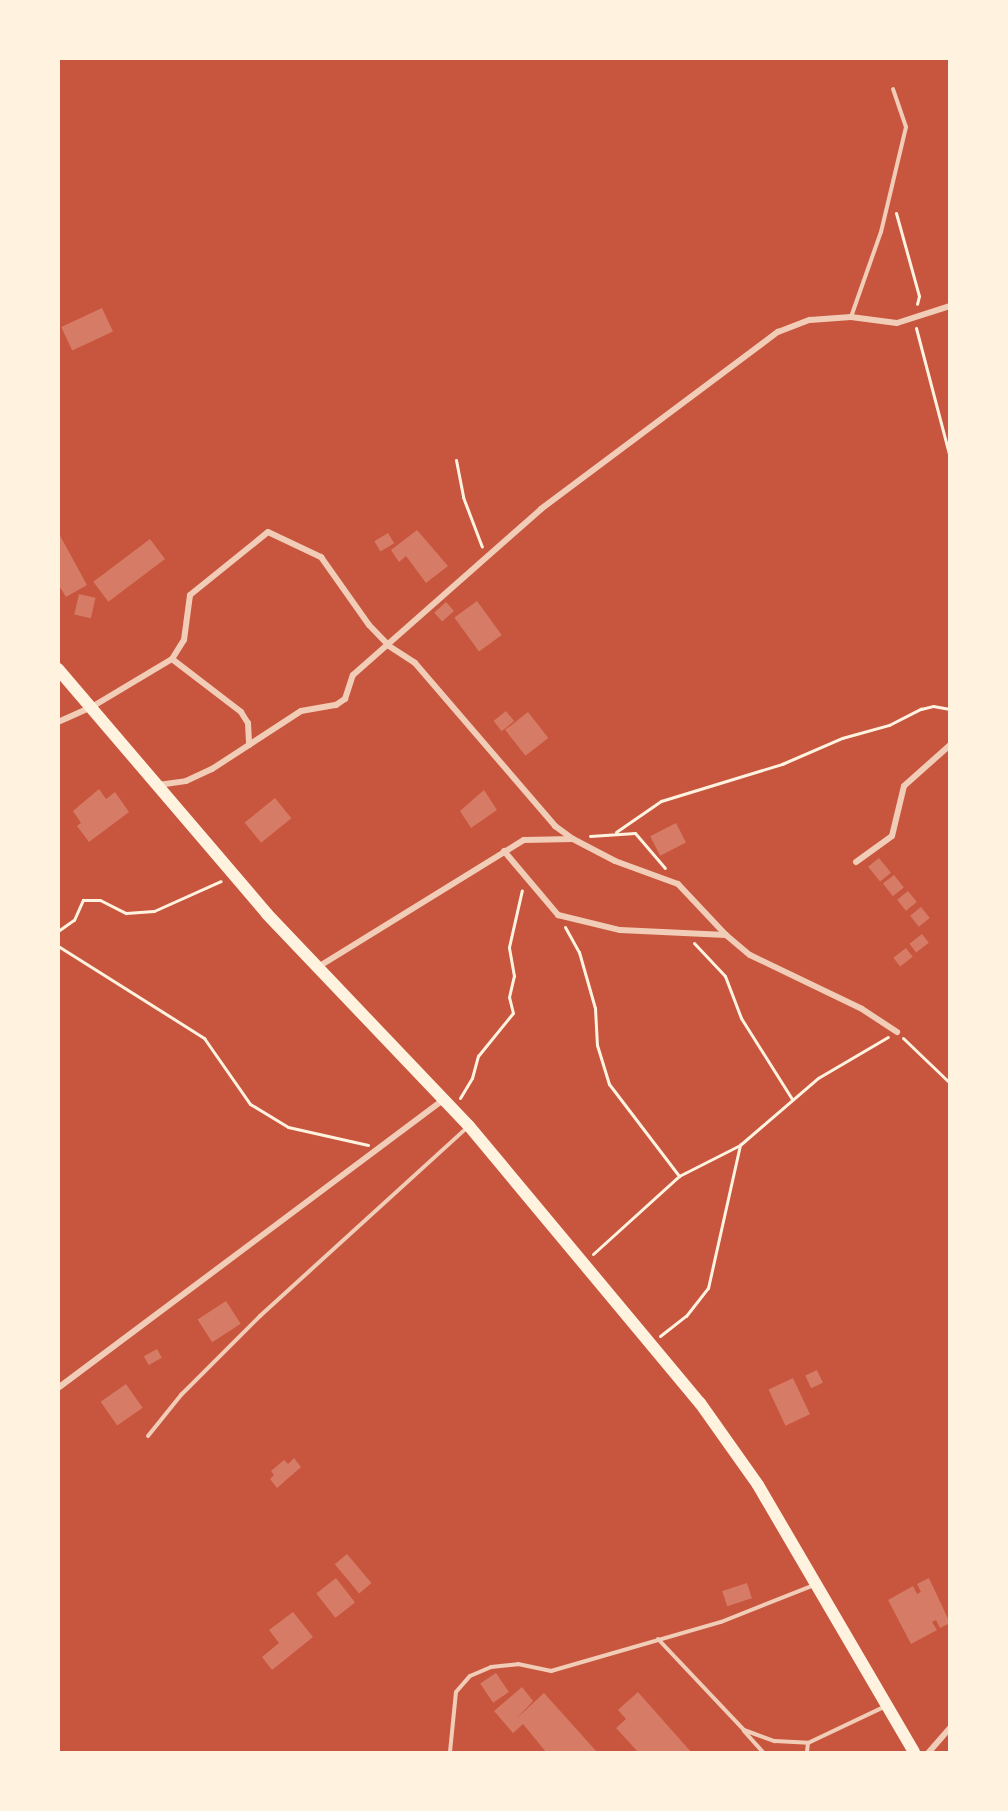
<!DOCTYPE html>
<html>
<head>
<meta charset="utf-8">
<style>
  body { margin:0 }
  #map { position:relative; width:1008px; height:1811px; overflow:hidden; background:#c8553d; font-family:"Roboto Condensed",sans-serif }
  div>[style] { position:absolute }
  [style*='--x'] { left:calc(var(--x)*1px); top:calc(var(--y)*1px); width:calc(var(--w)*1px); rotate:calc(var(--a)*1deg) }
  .building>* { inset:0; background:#d67c66; transform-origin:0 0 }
  .path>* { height:3px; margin:-1.5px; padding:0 1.5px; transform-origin:1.5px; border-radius:1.5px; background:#fff3e0 }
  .service>* { height:4px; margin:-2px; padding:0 2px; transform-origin:2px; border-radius:2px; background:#f1ccb7 }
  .minor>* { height:6px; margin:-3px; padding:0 3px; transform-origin:3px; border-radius:3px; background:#f1ccb7 }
  .primary>* { height:12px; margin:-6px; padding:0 6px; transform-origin:6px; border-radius:6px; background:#fff3e0 }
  span { translate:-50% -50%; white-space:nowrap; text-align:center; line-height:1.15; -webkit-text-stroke:4.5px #fff3e0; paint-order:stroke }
  .frame { position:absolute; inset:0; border:60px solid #fff3e0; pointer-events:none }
</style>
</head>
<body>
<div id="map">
  <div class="building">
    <div style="left:102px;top:308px;width:26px;height:45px;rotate:65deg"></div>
    <div style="clip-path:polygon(417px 530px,448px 566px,426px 583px,406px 556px,399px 562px,391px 550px)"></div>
    <div style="clip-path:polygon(58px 532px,87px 585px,66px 597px,58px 584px)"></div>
    <div style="left:388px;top:533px;width:12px;height:16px;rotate:59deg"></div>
    <div style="left:150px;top:539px;width:25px;height:71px;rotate:53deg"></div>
    <div style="left:79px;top:594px;width:17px;height:21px;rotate:13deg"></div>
    <div style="left:477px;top:601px;width:42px;height:28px;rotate:54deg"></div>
    <div style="left:446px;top:602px;width:12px;height:16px;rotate:48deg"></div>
    <div style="left:506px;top:711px;width:13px;height:16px;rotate:51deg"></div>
    <div style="left:528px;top:712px;width:33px;height:29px;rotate:52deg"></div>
    <div style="clip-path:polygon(99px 789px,106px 799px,115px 792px,129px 812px,89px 842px,77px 826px,81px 823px,73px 811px)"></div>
    <div style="clip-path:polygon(484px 790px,497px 810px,471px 828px,460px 811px)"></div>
    <div style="left:275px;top:798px;width:26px;height:39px;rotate:51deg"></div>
    <div style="left:676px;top:823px;width:22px;height:29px;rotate:63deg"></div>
    <div style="left:879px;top:858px;width:19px;height:14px;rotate:51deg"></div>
    <div style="left:894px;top:875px;width:16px;height:14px;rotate:52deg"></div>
    <div style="left:908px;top:891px;width:14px;height:14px;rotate:51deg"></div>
    <div style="left:921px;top:907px;width:14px;height:14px;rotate:51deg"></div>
    <div style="left:922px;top:934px;width:11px;height:16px;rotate:52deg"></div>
    <div style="left:906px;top:948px;width:11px;height:16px;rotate:52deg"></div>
    <div style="left:226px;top:1301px;width:27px;height:34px;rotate:57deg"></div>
    <div style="left:157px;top:1349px;width:10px;height:15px;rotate:61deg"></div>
    <div style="left:817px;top:1370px;width:14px;height:13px;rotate:65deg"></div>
    <div style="left:793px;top:1378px;width:40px;height:27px;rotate:65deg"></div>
    <div style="left:126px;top:1384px;width:29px;height:31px;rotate:55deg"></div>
    <div style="clip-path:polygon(294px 1458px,301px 1467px,277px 1488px,270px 1479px,274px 1475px,271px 1471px,284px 1460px,288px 1464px)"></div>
    <div style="left:347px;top:1554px;width:38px;height:16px;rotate:50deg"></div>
    <div style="left:336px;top:1578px;width:31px;height:25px;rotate:52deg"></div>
    <div style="clip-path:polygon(929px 1578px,950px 1623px,940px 1628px,936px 1620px,932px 1622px,937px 1630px,911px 1644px,888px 1600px,913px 1586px,917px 1594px,921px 1592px,917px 1584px)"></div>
    <div style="left:747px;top:1583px;width:16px;height:26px;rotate:72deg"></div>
    <div style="clip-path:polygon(293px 1612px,313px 1637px,272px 1670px,262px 1657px,279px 1643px,269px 1630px)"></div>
    <div style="left:496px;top:1673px;width:23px;height:19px;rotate:56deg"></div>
    <div style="clip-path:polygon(522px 1687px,533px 1701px,517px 1718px,544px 1693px,597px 1752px,546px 1752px,523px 1724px,513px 1733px,494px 1711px)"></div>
    <div style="clip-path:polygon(638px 1692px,691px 1752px,638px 1752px,616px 1728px,626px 1719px,618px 1710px)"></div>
  </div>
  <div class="path">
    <div style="--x:896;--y:213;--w:86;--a:74.5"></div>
    <div style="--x:919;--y:296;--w:8;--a:104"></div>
    <div style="--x:916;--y:328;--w:134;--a:75.3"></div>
    <div style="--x:456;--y:460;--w:38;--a:79"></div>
    <div style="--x:463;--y:497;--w:53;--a:69.2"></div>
    <div style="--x:616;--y:832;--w:55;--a:-34.6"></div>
    <div style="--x:661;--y:801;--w:127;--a:-17"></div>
    <div style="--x:782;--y:764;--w:65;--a:-23.4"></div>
    <div style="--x:842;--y:738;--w:49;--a:-15.5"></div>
    <div style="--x:889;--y:725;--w:36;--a:-27"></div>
    <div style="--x:921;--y:709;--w:12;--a:-14"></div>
    <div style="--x:933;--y:706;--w:17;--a:10"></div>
    <div style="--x:590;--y:836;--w:45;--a:-3.8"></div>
    <div style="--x:635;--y:833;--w:46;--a:49.4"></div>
    <div style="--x:565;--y:927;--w:29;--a:61"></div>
    <div style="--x:579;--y:952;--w:58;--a:74.1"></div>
    <div style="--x:595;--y:1008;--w:37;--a:87"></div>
    <div style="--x:597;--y:1045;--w:41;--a:72.9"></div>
    <div style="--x:609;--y:1084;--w:116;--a:52.7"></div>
    <div style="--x:58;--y:931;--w:19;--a:-35"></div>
    <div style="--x:74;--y:920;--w:22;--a:-66"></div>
    <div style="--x:83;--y:900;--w:17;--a:0"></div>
    <div style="--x:100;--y:900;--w:29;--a:27"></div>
    <div style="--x:126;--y:913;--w:28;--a:-4"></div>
    <div style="--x:154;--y:911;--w:73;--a:-24.1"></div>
    <div style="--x:694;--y:943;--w:45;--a:46.8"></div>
    <div style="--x:725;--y:976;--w:45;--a:69.1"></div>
    <div style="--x:741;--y:1018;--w:96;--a:57.8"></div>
    <div style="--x:58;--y:946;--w:173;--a:32.2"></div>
    <div style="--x:204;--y:1038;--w:80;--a:55.1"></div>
    <div style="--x:250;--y:1104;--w:44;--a:31.2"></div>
    <div style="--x:288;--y:1127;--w:82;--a:12.7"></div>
    <div style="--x:903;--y:1038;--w:65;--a:43.8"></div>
    <div style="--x:460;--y:1098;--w:23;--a:-59"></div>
    <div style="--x:472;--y:1078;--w:23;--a:-75"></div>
    <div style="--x:478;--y:1056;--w:55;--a:-50.9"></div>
    <div style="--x:513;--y:1013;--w:16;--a:-104"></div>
    <div style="--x:509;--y:997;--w:22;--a:-77"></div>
    <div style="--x:514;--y:976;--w:29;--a:-100"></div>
    <div style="--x:509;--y:947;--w:58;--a:-77.2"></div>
    <div style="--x:593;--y:1254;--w:116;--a:-42.2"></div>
    <div style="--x:679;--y:1176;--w:68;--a:-26.9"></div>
    <div style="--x:740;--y:1145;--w:103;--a:-40.7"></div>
    <div style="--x:818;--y:1078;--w:81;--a:-30.4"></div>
    <div style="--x:660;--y:1336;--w:33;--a:-38"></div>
    <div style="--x:686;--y:1316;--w:36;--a:-52"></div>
    <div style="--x:708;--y:1288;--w:147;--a:-77.4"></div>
  </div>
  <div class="service">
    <div style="--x:851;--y:317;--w:90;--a:-70.6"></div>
    <div style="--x:881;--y:232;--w:108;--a:-76.6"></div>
    <div style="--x:906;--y:127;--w:40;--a:-108.9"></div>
    <div style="--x:148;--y:1436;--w:53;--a:-51.2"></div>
    <div style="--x:181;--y:1395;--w:112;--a:-45"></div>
    <div style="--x:260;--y:1316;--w:281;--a:-42.3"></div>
    <div style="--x:658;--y:1639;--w:125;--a:46.6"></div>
    <div style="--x:744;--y:1730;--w:33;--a:20"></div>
    <div style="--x:775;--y:1741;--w:33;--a:3"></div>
    <div style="--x:808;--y:1743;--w:86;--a:-25.4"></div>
    <div style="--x:744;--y:1731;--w:28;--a:48"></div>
    <div style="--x:450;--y:1752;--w:60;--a:-84.3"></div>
    <div style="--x:456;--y:1692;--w:21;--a:-49"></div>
    <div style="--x:470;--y:1676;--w:23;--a:-23"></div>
    <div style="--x:491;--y:1667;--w:27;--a:-6"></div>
    <div style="--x:518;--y:1664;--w:34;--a:12"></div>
    <div style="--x:551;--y:1671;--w:177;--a:-16.1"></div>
    <div style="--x:721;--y:1622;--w:100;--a:-21.7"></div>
    <div style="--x:807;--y:1752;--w:9;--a:-84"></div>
  </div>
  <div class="minor">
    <div style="--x:172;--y:659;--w:87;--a:37.5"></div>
    <div style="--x:241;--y:712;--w:13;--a:58"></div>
    <div style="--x:248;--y:723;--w:22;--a:87"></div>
    <div style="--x:58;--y:722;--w:35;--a:-24"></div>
    <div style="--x:90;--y:708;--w:96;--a:-30.9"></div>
    <div style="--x:172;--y:659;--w:22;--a:-58"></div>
    <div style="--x:184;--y:640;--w:45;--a:-82.4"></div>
    <div style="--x:190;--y:595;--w:100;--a:-38.9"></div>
    <div style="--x:268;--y:532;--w:59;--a:25.3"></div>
    <div style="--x:321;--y:557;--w:83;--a:54.8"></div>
    <div style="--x:369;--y:625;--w:29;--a:46"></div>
    <div style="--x:389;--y:646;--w:31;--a:33"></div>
    <div style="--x:415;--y:663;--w:215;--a:49.3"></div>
    <div style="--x:555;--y:826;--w:22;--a:36"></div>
    <div style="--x:158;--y:785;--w:28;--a:-8"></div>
    <div style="--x:186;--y:781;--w:29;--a:-25"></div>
    <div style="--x:212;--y:769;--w:106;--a:-33.1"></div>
    <div style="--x:301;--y:711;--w:36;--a:-10"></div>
    <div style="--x:336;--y:705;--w:11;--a:-34"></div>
    <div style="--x:345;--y:699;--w:25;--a:-72"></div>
    <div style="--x:353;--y:675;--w:251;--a:-41.4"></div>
    <div style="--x:541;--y:509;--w:296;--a:-36.8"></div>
    <div style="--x:778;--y:332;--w:34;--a:-21"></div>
    <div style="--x:810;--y:320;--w:41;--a:-4.2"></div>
    <div style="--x:851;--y:317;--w:46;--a:7.4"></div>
    <div style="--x:897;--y:323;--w:56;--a:-17.8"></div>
    <div style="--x:504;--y:851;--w:84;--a:49.8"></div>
    <div style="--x:558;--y:915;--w:64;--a:13.6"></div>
    <div style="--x:620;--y:930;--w:106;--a:2.7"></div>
    <div style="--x:726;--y:935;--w:31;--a:40"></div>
    <div style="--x:750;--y:955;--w:124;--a:25.7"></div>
    <div style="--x:862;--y:1009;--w:42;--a:33.3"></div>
    <div style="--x:856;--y:862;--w:44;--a:-35.8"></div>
    <div style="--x:892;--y:836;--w:51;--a:-76.5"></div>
    <div style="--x:904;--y:786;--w:62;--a:-41.7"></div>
    <div style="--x:318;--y:967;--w:242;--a:-31.7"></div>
    <div style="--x:524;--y:840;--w:49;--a:-1.2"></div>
    <div style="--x:573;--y:839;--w:47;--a:27.6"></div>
    <div style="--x:615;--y:861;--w:67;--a:20.1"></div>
    <div style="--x:678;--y:884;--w:70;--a:46.7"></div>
    <div style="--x:58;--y:1388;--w:481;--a:-36.8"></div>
    <div style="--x:929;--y:1752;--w:32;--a:-49"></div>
  </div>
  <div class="primary">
    <div style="--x:58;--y:669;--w:322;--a:49.5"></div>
    <div style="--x:267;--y:914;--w:293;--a:46.4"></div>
    <div style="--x:469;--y:1126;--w:361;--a:50.2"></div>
    <div style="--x:700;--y:1403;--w:100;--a:54.7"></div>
    <div style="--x:758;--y:1485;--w:309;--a:59.7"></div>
  </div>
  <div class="frame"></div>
</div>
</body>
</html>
